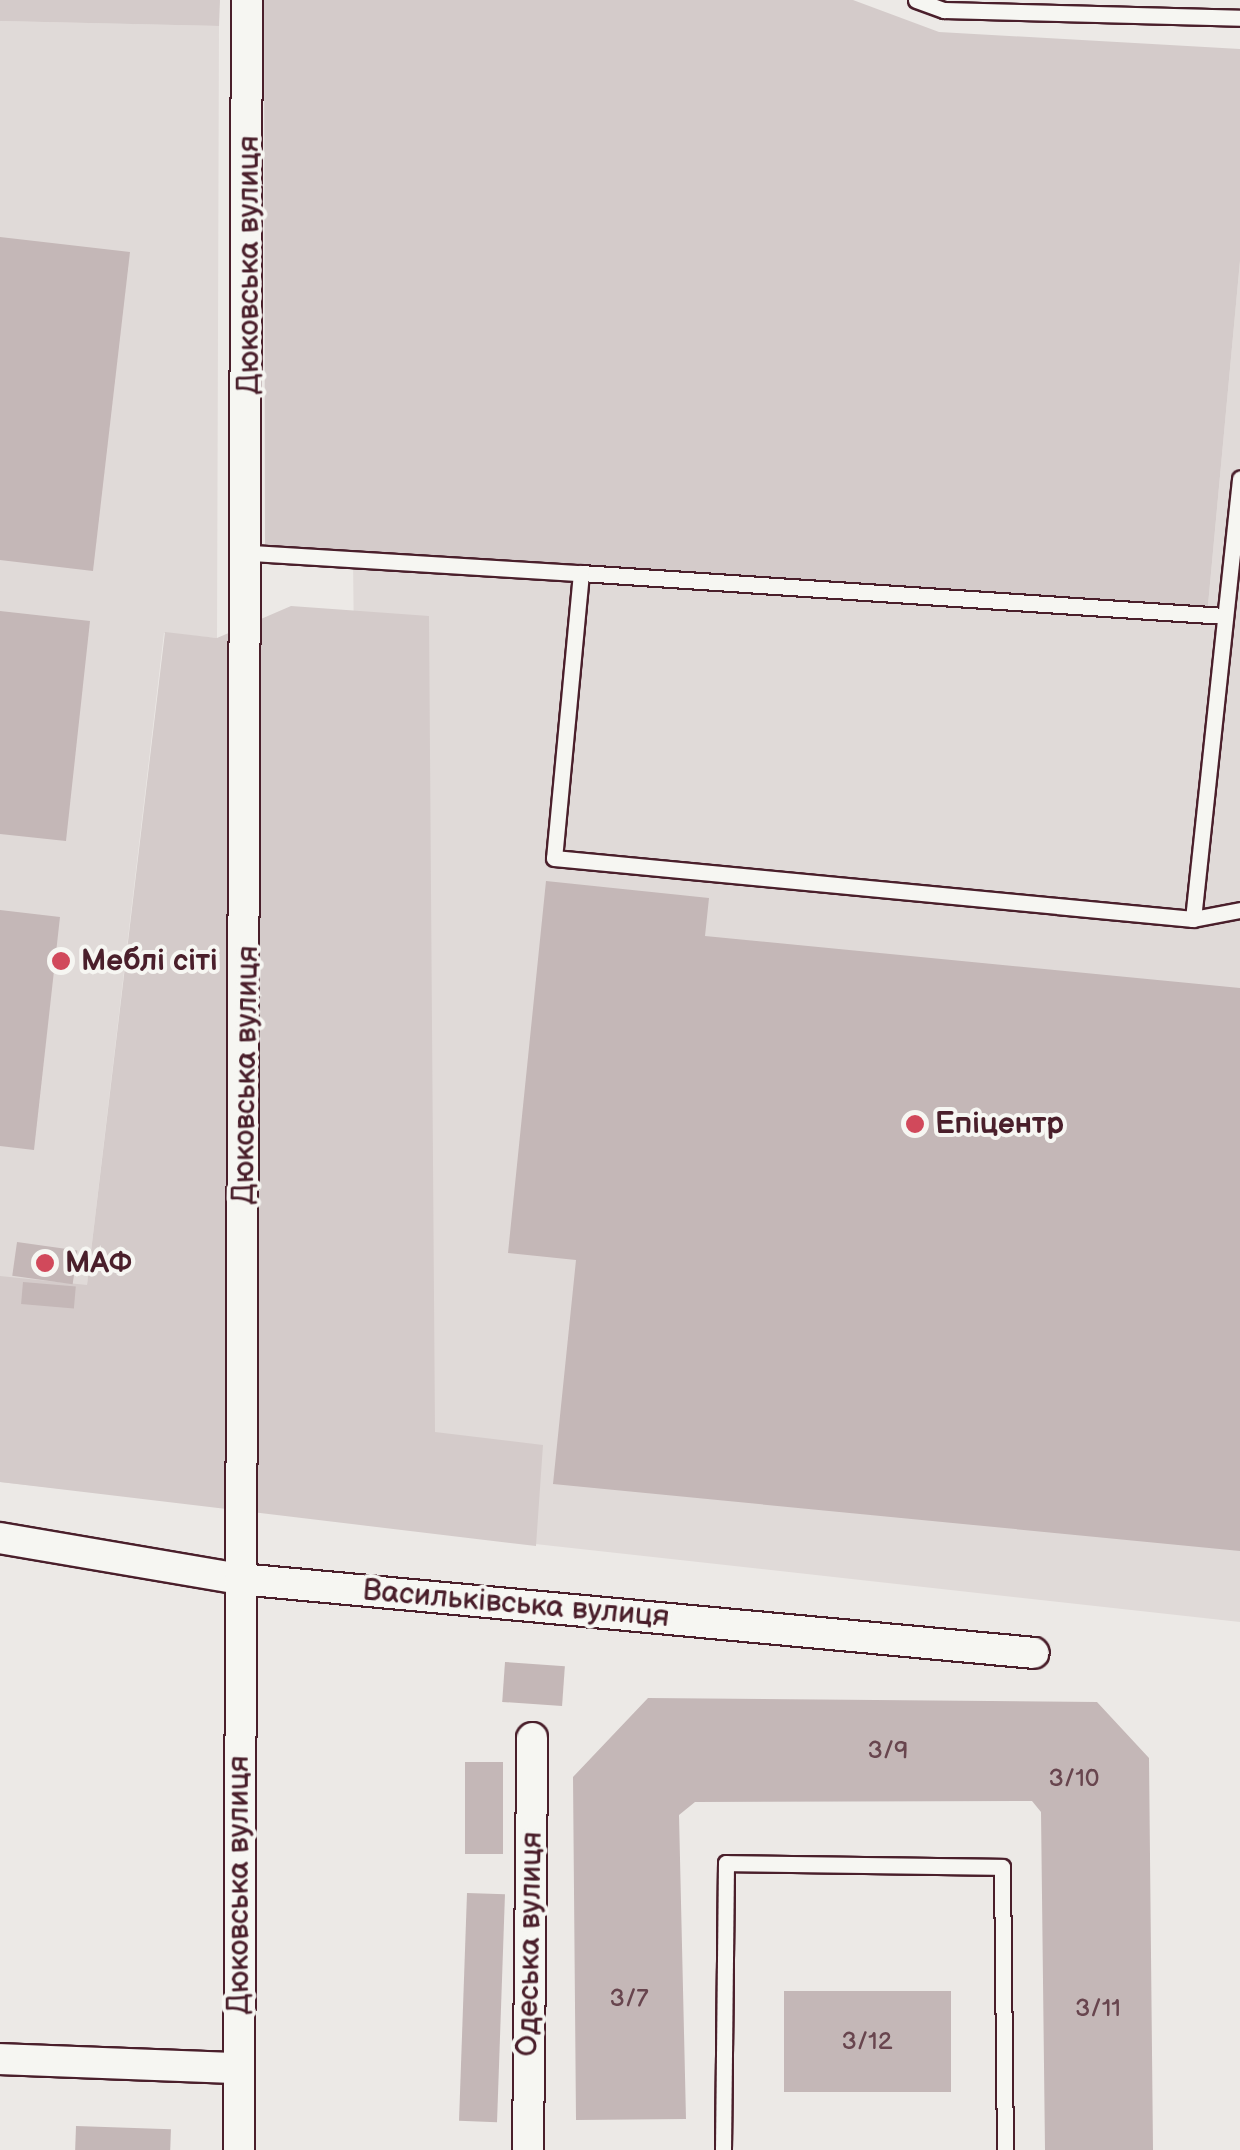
<!DOCTYPE html>
<html>
<head>
<meta charset="utf-8">
<style>
  body { margin:0 }
  #map { position:relative; width:1240px; height:2150px; overflow:hidden; background:#ece9e6; font-family:"Balsamiq Sans",sans-serif }
  div>[style] { position:absolute }
  [style*='--x'] { left:calc(var(--x)*1px); top:calc(var(--y)*1px); width:calc(var(--w)*1px); rotate:calc(var(--a)*1deg) }
  .built>* { inset:0; background:#e0dad8 }
  .green>* { inset:0; background:#d4cbca }
  .building>* { inset:0; background:#c4b7b7; transform-origin:0 0 }
  .roads { filter:drop-shadow(2px 0 #4a1f2b) drop-shadow(-2px 0 #4a1f2b) drop-shadow(0 2px #4a1f2b) drop-shadow(0 -2px #4a1f2b) }
  .lane>* { height:15px; margin:-7.5px; padding:0 7.5px; transform-origin:7.5px; border-radius:7.5px; background:#f6f6f2 }
  .street>* { height:30px; margin:-15px; padding:0 15px; transform-origin:15px; border-radius:15px; background:#f6f6f2 }
  .dots>* { width:28px; height:28px; translate:-50% -50%; box-sizing:border-box; border:5px solid #f6f6f2; border-radius:50% }
  span { translate:-50% -50%; white-space:nowrap; text-align:center; line-height:1.15; -webkit-text-stroke:8px #f6f6f2; paint-order:stroke }
  .number-label { font-size:25px; color:#68454e }
  .number-label span { -webkit-text-stroke-width:0 }
  .street-label { font-size:30px; color:#4a1f2b }
  .poi-label { font-size:30px; color:#4a1f2b; font-weight:700 }
  .left { translate:0 -50%; text-align:left }
</style>
</head>
<body>
<div id="map">
  <div class="built">
    <div style="clip-path:polygon(0 21px,219px 26px,217px 638px,164px 633px,63px 1489px,0 1482px)"></div>
    <div style="clip-path:polygon(1240px 261px,1240px 1622px,364px 1525px,353px 559px,1207px 616px)"></div>
  </div>
  <div class="green">
    <div style="clip-path:polygon(0 0,220px 0,219px 26px,0 21px)"></div>
    <div style="clip-path:polygon(264px 0,853px 0,939px 32px,1240px 49px,1240px 261px,1207px 616px,265px 554px)"></div>
    <div style="clip-path:polygon(291px 606px,429px 616px,435px 1432px,543px 1445px,536px 1546px,0 1482px,0 1276px,87px 1285px,165px 632px,217px 638px)"></div>
  </div>
  <div class="building">
    <div style="clip-path:polygon(0 237px,130px 252px,93px 571px,0 560px)"></div>
    <div style="clip-path:polygon(0 611px,90px 621px,66px 841px,0 834px)"></div>
    <div style="clip-path:polygon(546px 881px,709px 898px,705px 936px,1240px 988px,1240px 1551px,553px 1484px,576px 1260px,508px 1253px)"></div>
    <div style="clip-path:polygon(0 910px,60px 917px,34px 1150px,0 1146px)"></div>
    <div style="left:17px;top:1242px;width:61px;height:34px;rotate:8deg"></div>
    <div style="left:23px;top:1282px;width:53px;height:22px;rotate:5deg"></div>
    <div style="left:505px;top:1662px;width:60px;height:40px;rotate:4deg"></div>
    <div style="clip-path:polygon(648px 1698px,1097px 1702px,1149px 1758px,1153px 2150px,1045px 2150px,1041px 1812px,1032px 1801px,695px 1802px,679px 1815px,686px 2119px,576px 2120px,573px 1777px)"></div>
    <div style="left:465px;top:1762px;width:38px;height:92px"></div>
    <div style="left:467px;top:1893px;width:38px;height:228px;rotate:2deg"></div>
    <div style="left:784px;top:1991px;width:167px;height:101px"></div>
    <div style="left:76px;top:2126px;width:95px;height:24px;rotate:2deg"></div>
  </div>
  <div class="roads">
    <div class="lane">
      <div style="--x:916;--y:0;--w:30;--a:20"></div>
      <div style="--x:944;--y:10;--w:296;--a:1.5"></div>
      <div style="--x:251;--y:553;--w:331;--a:3.5"></div>
      <div style="--x:1225;--y:616;--w:645;--a:-176.18"></div>
      <div style="--x:581;--y:573;--w:286;--a:95.4"></div>
      <div style="--x:554;--y:858;--w:642;--a:5.45"></div>
      <div style="--x:1193;--y:919;--w:48;--a:-10.8"></div>
      <div style="--x:1193;--y:919;--w:443;--a:-83.9"></div>
      <div style="--x:723;--y:2150;--w:287;--a:-89.4"></div>
      <div style="--x:726;--y:1863;--w:276;--a:0.8"></div>
      <div style="--x:1002;--y:1867;--w:283;--a:89.4"></div>
    </div>
    <div class="street">
      <div style="--x:0;--y:1538;--w:243;--a:9.7"></div>
      <div style="--x:240;--y:1579;--w:797;--a:5.32"></div>
      <div style="--x:0;--y:2059;--w:238;--a:2.2"></div>
      <div style="--x:239;--y:2150;--w:2150;--a:-89.79"></div>
      <div style="--x:528;--y:2150;--w:412;--a:-89.4"></div>
    </div>
  </div>
  <div class="dots">
    <div style="left:61px;top:961px;background:#d1495b"></div>
    <div style="left:915px;top:1124px;background:#d1495b"></div>
    <div style="left:45px;top:1263px;background:#d1495b"></div>
  </div>
  <div class="number-label">
    <span style="left:888px;top:1751px">3/9</span>
    <span style="left:1074px;top:1779px">3/10</span>
    <span style="left:629px;top:1999px">3/7</span>
    <span style="left:1098px;top:2009px">3/11</span>
    <span style="left:867px;top:2042px">3/12</span>
  </div>
  <div class="street-label">
    <span style="left:249px;top:265px;rotate:-90deg">Дюковська вулиця</span>
    <span style="left:246px;top:1075px;rotate:-89deg">Дюковська вулиця</span>
    <span style="left:516px;top:1604px;rotate:5deg">Васильківська вулиця</span>
    <span style="left:239px;top:1885px;rotate:-90deg">Дюковська вулиця</span>
    <span style="left:530px;top:1944px;rotate:-89deg">Одеська вулиця</span>
  </div>
  <div class="poi-label">
    <span class="left" style="left:81px;top:961px">Меблі сіті</span>
    <span class="left" style="left:935px;top:1124px">Епіцентр</span>
    <span class="left" style="left:65px;top:1263px">МАФ</span>
  </div>
</div>
</body>
</html>
